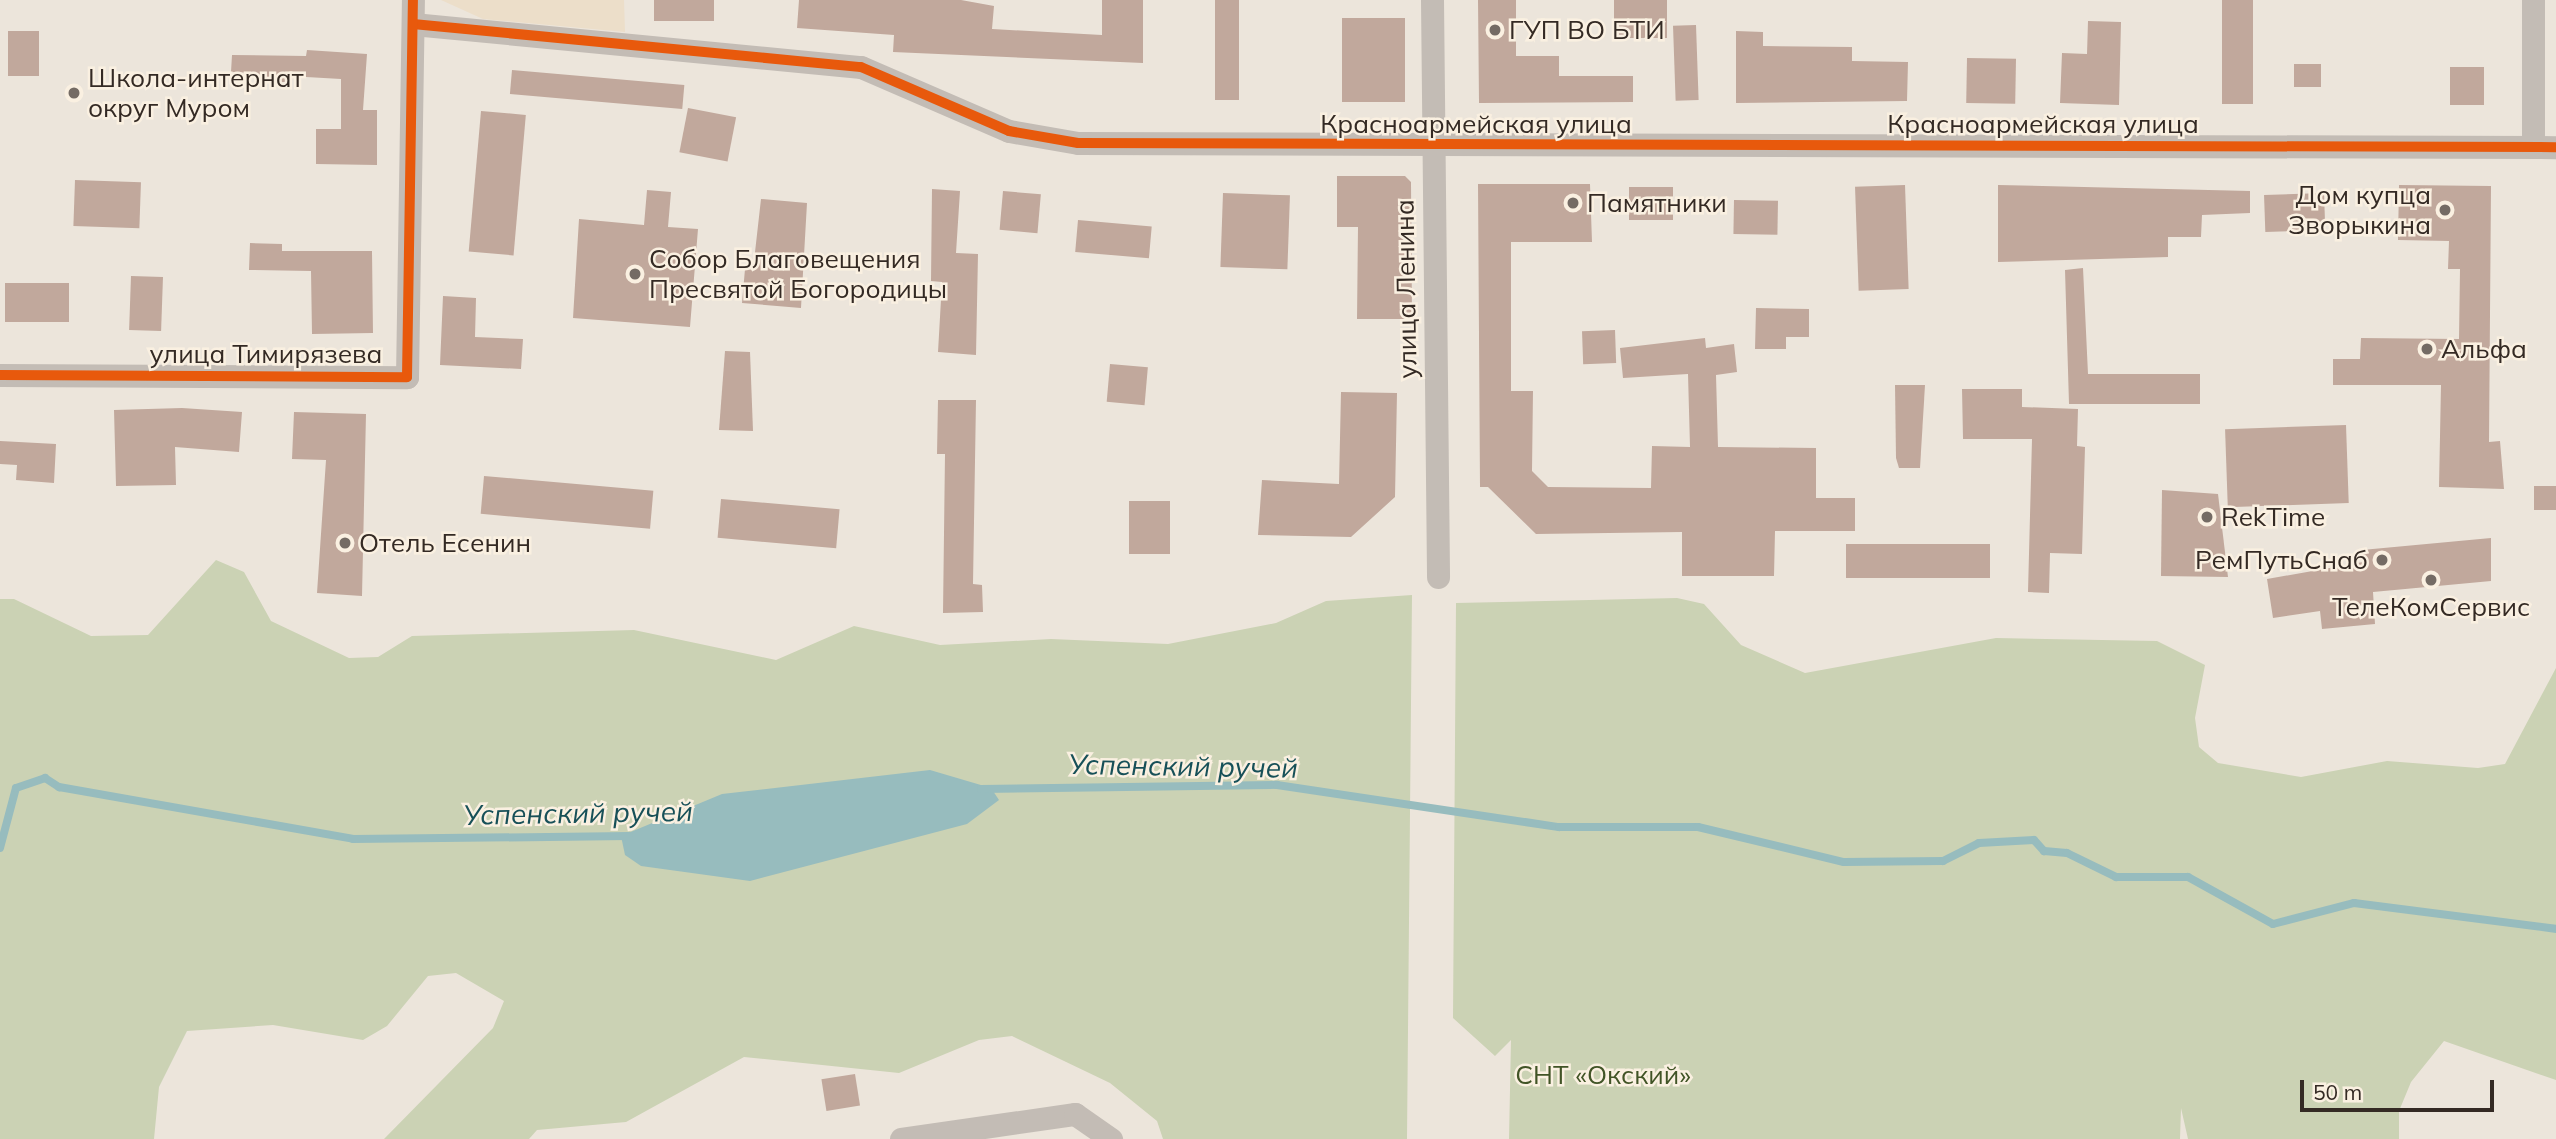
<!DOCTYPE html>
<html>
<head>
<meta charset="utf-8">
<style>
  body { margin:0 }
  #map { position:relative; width:2556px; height:1139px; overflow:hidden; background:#ece5db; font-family:Mulish,sans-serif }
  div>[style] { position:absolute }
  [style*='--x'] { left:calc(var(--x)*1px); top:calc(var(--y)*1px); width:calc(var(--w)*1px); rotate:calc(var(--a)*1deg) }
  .green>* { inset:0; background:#cbd2b4 }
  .plaza>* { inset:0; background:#ecdec9 }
  .water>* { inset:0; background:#97bcbe }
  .stream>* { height:8px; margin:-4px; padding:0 4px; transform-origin:4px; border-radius:4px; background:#97bcbe }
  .building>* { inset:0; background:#c1a89c; transform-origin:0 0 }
  .minor>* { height:23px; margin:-11.5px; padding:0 11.5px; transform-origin:11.5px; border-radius:11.5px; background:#c3bcb5 }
  .cycleway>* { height:10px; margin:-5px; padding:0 5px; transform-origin:5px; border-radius:5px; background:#e8590c }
  .dots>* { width:19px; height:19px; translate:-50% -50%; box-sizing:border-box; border:4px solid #faf0e1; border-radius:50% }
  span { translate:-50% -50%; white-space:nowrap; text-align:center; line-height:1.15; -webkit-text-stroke:5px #faf0e1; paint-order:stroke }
  .poi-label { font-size:26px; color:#342a24 }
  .left { translate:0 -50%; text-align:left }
  .right { translate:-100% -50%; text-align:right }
  .street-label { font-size:26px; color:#342a24 }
  .park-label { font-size:26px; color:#415426 }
  .water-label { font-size:28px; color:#175058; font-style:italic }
  .scale { position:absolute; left:2300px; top:1080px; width:194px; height:32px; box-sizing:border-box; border:4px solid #342a24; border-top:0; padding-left:9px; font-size:21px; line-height:24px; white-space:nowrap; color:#342a24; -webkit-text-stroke:5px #faf0e1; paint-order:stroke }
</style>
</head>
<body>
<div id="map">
  <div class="green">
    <div style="clip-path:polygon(216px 560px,244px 572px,271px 621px,349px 658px,378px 657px,412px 636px,634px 630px,776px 660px,854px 626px,940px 645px,1051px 639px,1168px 644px,1276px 623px,1326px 601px,1412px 595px,1407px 1139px,1163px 1139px,1157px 1121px,1110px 1083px,1012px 1036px,979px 1040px,899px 1073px,744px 1057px,626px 1122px,537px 1130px,529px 1139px,384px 1139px,493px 1028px,504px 1001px,456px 973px,428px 976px,387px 1026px,363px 1040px,273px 1025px,187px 1031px,159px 1087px,154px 1139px,0 1139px,0 599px,14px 599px,91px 636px,148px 635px)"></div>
    <div style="clip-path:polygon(1677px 598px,1704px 604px,1741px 645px,1805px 673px,1996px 638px,2157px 641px,2205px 665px,2195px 718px,2199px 747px,2218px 763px,2301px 777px,2387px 761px,2478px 768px,2505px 764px,2556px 668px,2556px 1080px,2444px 1041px,2411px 1082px,2399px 1111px,2399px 1139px,2188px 1139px,2181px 1108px,2180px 1139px,1509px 1139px,1511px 1040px,1495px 1056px,1453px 1018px,1456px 603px)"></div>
  </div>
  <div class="plaza">
    <div style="clip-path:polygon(441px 0,624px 0,625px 32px,483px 19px)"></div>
  </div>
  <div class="water">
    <div style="clip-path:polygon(930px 770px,991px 788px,999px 800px,967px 824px,750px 881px,641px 866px,625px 855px,621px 836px,722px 794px)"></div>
  </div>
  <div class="stream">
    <div style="--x:981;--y:789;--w:296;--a:-0.8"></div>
    <div style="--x:1277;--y:785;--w:285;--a:8.5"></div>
    <div style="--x:1559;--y:827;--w:139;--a:0"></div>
    <div style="--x:1698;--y:827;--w:150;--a:13.5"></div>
    <div style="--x:1844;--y:862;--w:99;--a:-0.6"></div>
    <div style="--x:1943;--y:861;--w:40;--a:-26.6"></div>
    <div style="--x:1979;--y:843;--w:55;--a:-3.1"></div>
    <div style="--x:2034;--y:840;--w:15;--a:48"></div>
    <div style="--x:2044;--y:851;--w:23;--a:5"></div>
    <div style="--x:2067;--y:853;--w:55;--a:26.1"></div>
    <div style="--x:2116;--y:877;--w:72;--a:0"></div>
    <div style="--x:2188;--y:877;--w:97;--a:28.9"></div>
    <div style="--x:2273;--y:924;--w:84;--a:-14.5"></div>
    <div style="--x:2354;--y:903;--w:204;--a:7.3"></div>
    <div style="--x:0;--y:848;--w:62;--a:-75.1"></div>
    <div style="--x:16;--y:788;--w:31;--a:-19"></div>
    <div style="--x:45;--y:778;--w:17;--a:33"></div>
    <div style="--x:59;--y:787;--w:299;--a:10"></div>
    <div style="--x:353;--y:839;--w:276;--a:-0.6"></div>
  </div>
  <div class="building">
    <div style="left:654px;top:0;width:60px;height:21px"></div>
    <div style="clip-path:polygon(799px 0,961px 0,994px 6px,992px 29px,1102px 35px,1102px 0,1143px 0,1143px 63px,893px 52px,894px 35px,797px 28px)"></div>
    <div style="left:1215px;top:0;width:24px;height:100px"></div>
    <div style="clip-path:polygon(1478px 0,1516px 0,1516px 56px,1559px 56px,1559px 76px,1633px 76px,1633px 102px,1479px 103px)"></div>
    <div style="left:1614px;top:0;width:53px;height:38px"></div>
    <div style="left:2222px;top:0;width:31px;height:104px"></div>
    <div style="left:1342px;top:18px;width:63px;height:84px"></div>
    <div style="clip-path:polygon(2088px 21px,2121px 22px,2119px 105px,2060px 103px,2062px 53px,2087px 54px)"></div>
    <div style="left:1696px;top:25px;width:75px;height:23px;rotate:88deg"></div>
    <div style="left:8px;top:31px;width:31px;height:45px"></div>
    <div style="clip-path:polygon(1736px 31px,1763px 32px,1763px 46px,1852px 47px,1852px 61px,1908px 62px,1907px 101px,1736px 103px)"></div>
    <div style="clip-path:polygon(307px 50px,367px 54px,363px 110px,377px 110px,377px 165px,316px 164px,316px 129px,341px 129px,341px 79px,289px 76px,288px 82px,257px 82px,257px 73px,231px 72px,232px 55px,306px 56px)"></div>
    <div style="left:1967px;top:58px;width:49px;height:45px;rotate:1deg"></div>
    <div style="left:2294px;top:64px;width:27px;height:23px"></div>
    <div style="left:2450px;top:67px;width:34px;height:38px"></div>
    <div style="left:512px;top:70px;width:173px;height:24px;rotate:5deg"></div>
    <div style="left:688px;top:108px;width:49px;height:45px;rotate:11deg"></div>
    <div style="left:481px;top:111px;width:45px;height:141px;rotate:5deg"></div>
    <div style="clip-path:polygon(1337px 176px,1405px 176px,1411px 182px,1412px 319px,1357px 319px,1358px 227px,1337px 227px)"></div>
    <div style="left:75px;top:180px;width:66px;height:46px;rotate:2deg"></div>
    <div style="clip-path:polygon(1478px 184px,1590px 184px,1592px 242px,1511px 242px,1511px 391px,1533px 391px,1532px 471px,1548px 487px,1651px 488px,1652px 446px,1690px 447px,1688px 374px,1623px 378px,1620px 348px,1705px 338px,1706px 348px,1734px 344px,1737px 372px,1716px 375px,1718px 447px,1816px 448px,1816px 498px,1855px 498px,1855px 531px,1775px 531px,1774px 576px,1682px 576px,1682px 532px,1536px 534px,1488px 487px,1480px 487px)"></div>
    <div style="left:1905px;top:185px;width:104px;height:50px;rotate:88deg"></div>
    <div style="clip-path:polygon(1998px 185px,2250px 191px,2250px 213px,2202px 215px,2201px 237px,2168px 237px,2168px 257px,1998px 262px)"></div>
    <div style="clip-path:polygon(2399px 185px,2491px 186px,2489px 442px,2500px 441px,2504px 489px,2439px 487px,2441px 385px,2333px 385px,2333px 359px,2360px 359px,2361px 338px,2459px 339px,2460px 269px,2448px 269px,2449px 241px,2398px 240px)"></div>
    <div style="left:1629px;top:187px;width:44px;height:33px"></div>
    <div style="clip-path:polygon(932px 189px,960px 191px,956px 253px,978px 254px,976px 355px,938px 352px,942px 282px,931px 281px)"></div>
    <div style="clip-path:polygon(647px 190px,671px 192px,668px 227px,698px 229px,690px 327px,573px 318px,579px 219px,644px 225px)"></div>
    <div style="left:1003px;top:191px;width:38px;height:39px;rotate:5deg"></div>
    <div style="left:1223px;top:193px;width:67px;height:74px;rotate:2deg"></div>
    <div style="left:2324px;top:193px;width:37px;height:60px;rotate:88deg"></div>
    <div style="clip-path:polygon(761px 199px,807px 203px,801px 308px,742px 303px,745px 269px,753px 270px)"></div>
    <div style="left:1734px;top:200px;width:44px;height:34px;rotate:1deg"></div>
    <div style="left:1078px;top:220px;width:74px;height:32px;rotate:5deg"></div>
    <div style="clip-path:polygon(250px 243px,282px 244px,282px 251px,372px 251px,373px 333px,312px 334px,311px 271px,249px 270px)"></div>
    <div style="clip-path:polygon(2083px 268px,2088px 374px,2200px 374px,2200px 404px,2069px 404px,2065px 270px)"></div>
    <div style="left:131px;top:276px;width:32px;height:54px;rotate:2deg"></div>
    <div style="left:5px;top:283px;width:64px;height:39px"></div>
    <div style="clip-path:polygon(443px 296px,476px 298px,475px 337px,523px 339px,521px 369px,440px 365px)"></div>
    <div style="clip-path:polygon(1756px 308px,1809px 309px,1809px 337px,1786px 337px,1786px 349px,1755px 349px)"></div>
    <div style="left:1615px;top:330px;width:33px;height:33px;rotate:88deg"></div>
    <div style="clip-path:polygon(725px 351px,750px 352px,753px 431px,719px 430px)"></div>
    <div style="left:1110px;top:364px;width:38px;height:38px;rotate:5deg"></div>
    <div style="clip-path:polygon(1895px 385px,1925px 385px,1920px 468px,1899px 468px,1896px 458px)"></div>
    <div style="clip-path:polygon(1962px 389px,2022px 389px,2022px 407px,2078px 409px,2077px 446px,2085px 447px,2082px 554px,2050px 553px,2049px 593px,2028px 592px,2032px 439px,1963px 439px)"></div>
    <div style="clip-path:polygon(1341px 392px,1397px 393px,1395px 497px,1351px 537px,1258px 535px,1262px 480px,1339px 484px)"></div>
    <div style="clip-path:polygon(938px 400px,976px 400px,973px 584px,982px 585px,983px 612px,943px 613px,945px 454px,937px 454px)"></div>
    <div style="clip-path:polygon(182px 408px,242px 412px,239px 452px,175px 447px,176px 485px,116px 486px,114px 410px)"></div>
    <div style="clip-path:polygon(294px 412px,366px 414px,362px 596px,317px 593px,326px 460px,292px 459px)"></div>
    <div style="left:2346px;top:425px;width:78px;height:121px;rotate:88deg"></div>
    <div style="clip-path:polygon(0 441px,56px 444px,54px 483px,16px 480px,17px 465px,0 464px)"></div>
    <div style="left:484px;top:476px;width:170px;height:38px;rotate:5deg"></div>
    <div style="left:2556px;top:486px;width:24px;height:22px;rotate:90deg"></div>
    <div style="clip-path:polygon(2162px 490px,2218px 494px,2228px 577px,2161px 576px)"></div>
    <div style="left:721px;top:499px;width:119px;height:39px;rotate:5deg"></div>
    <div style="left:1129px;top:501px;width:41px;height:53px"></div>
    <div style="clip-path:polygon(2491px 538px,2491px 581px,2373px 592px,2375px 624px,2322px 629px,2320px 611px,2273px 618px,2267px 579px,2363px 562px,2362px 550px)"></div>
    <div style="left:1846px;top:544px;width:144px;height:34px"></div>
    <div style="left:855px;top:1074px;width:32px;height:34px;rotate:81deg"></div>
  </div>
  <div class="minor">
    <div style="--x:1432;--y:0;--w:577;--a:89.4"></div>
    <div style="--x:413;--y:24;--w:450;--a:5.5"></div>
    <div style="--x:861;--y:67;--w:161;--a:23.4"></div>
    <div style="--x:1009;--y:131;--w:70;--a:9.9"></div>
    <div style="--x:1078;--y:143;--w:1478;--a:0.16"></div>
    <div style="--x:2533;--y:147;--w:147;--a:-90"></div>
    <div style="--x:0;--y:375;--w:407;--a:0.3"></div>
    <div style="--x:407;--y:377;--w:377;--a:-89.1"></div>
    <div style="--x:901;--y:1139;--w:176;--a:-8.2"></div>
    <div style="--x:1075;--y:1114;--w:44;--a:34.8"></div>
  </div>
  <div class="cycleway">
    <div style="--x:413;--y:24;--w:450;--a:5.5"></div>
    <div style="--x:861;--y:67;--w:161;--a:23.4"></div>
    <div style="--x:1009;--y:131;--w:70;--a:9.9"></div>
    <div style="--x:1078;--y:143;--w:1478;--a:0.16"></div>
    <div style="--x:0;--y:375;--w:407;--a:0.3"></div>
    <div style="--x:407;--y:377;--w:377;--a:-89.1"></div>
  </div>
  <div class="dots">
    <div style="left:1495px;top:30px;background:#746b64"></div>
    <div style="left:74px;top:93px;background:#746b64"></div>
    <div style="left:1573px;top:203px;background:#746b64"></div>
    <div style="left:2445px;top:210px;background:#746b64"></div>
    <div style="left:635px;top:274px;background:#746b64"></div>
    <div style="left:2427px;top:349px;background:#746b64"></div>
    <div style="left:2207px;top:517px;background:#746b64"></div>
    <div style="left:345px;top:543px;background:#746b64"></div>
    <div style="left:2382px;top:560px;background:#746b64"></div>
    <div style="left:2431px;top:580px;background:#746b64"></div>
  </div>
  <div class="poi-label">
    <span class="left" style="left:1509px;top:30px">ГУП ВО БТИ</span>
    <span class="left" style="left:88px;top:93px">Школа-интернат<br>округ Муром</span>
    <span class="right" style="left:2431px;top:210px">Дом купца<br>Зворыкина</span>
    <span class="left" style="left:1587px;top:203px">Памятники</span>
    <span class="left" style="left:649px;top:274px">Собор Благовещения<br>Пресвятой Богородицы</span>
    <span class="left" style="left:2441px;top:349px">Альфа</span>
    <span class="left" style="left:2221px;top:517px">RekTime</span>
    <span class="left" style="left:359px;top:543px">Отель Есенин</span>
    <span class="right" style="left:2368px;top:560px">РемПутьСнаб</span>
    <span style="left:2431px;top:607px">ТелеКомСервис</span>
  </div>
  <div class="street-label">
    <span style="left:1476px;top:124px">Красноармейская улица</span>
    <span style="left:2043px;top:124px">Красноармейская улица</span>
    <span style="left:1406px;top:289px;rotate:-91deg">улица Ленина</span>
    <span style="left:266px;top:354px">улица Тимирязева</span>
  </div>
  <div class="park-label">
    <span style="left:1603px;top:1075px">СНТ «Окский»</span>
  </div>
  <div class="water-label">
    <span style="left:1183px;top:766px;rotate:1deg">Успенский ручей</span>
    <span style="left:578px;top:813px;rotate:-1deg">Успенский ручей</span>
  </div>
  <div class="scale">50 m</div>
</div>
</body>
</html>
